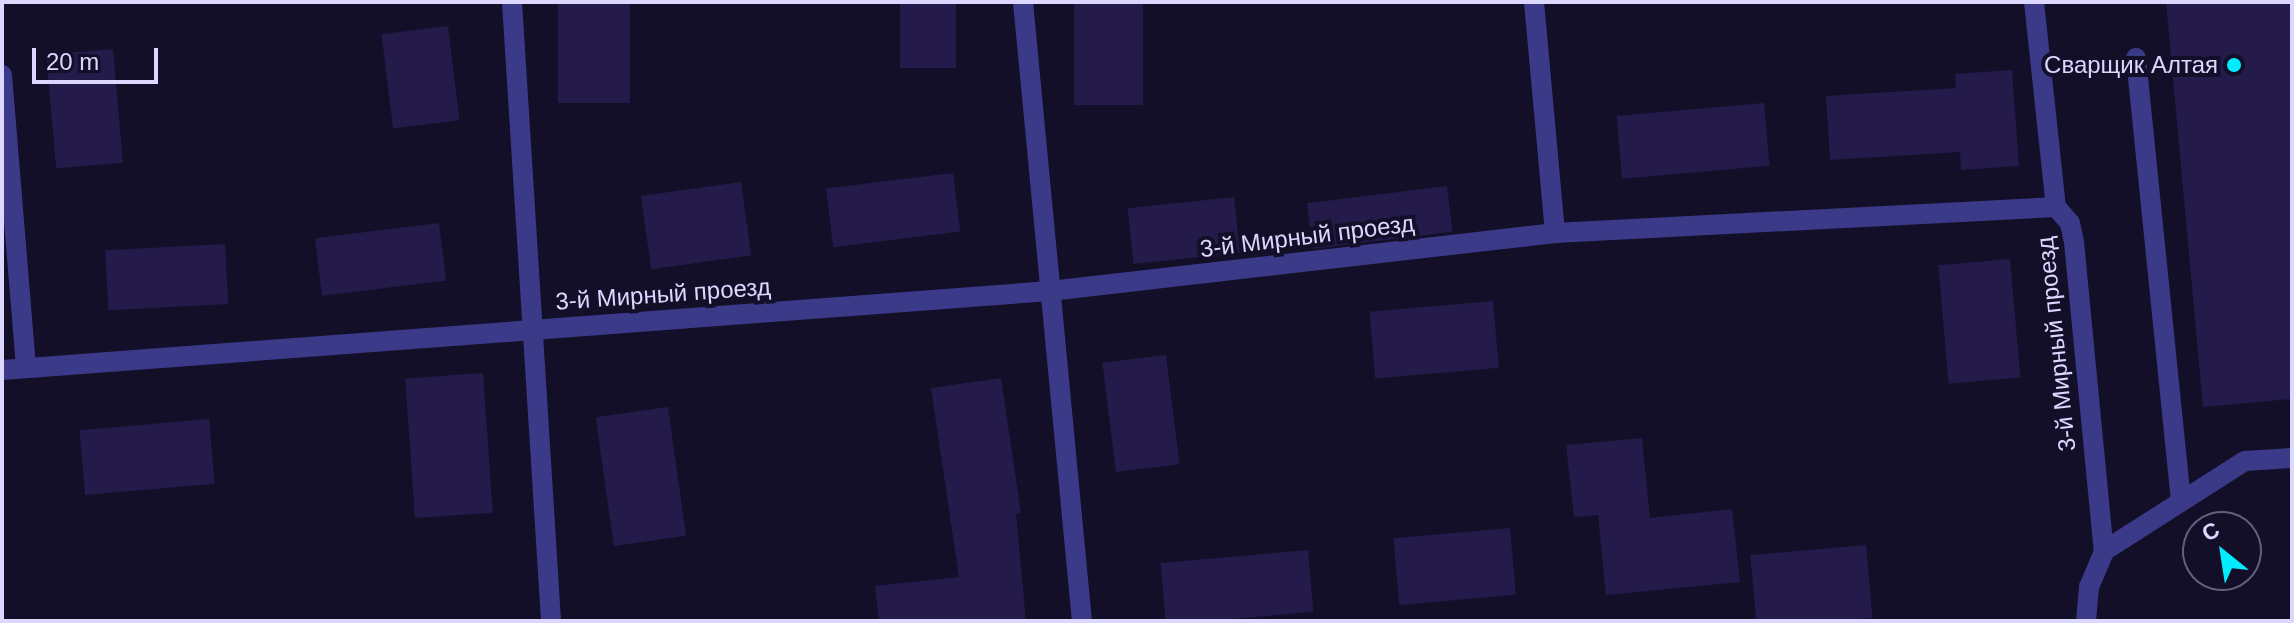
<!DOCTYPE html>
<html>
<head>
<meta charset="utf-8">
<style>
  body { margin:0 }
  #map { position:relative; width:2294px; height:623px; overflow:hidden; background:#130f29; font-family:Arial,sans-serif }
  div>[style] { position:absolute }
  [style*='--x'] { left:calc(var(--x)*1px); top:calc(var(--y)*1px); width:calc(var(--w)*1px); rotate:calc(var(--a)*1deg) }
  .building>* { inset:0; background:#241b4a; transform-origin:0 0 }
  .service>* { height:20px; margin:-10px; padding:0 10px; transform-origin:10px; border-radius:10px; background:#3b3a89 }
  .minor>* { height:20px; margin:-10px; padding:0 10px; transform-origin:10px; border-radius:10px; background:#3b3a89 }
  .dots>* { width:22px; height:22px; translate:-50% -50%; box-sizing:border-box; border:4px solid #130f29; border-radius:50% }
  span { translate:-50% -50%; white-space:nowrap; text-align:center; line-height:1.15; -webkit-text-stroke:8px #130f29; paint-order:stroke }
  .poi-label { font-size:24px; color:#dbd7ff }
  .right { translate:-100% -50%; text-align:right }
  .street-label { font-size:24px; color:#dbd7ff }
  .frame { position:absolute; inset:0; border:4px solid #dbd7ff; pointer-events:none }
  .north { position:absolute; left:2182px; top:511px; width:80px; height:80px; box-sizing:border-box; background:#130f29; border:2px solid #635f7f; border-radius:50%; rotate:330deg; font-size:22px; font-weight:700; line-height:32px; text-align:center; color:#dbd7ff }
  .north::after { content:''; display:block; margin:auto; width:28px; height:36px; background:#03ebff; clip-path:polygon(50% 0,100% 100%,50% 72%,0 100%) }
  .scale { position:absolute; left:32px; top:48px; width:126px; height:36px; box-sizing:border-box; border:4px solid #dbd7ff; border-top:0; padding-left:10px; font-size:24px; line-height:28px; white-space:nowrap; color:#dbd7ff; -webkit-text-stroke:6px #130f29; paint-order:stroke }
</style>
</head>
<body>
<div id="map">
  <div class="building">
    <div style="left:558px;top:2px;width:72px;height:101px"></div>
    <div style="left:900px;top:2px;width:56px;height:66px"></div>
    <div style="left:1074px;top:2px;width:69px;height:103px"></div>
    <div style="clip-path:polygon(2166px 2px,2292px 2px,2292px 399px,2203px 407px)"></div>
    <div style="left:448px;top:26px;width:95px;height:67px;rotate:83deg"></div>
    <div style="left:113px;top:49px;width:114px;height:67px;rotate:85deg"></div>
    <div style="clip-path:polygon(2012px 70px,2019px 166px,1961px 170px,1960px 152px,1830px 160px,1826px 96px,1956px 88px,1955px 74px)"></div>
    <div style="left:1764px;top:103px;width:63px;height:148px;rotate:85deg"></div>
    <div style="left:953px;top:173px;width:59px;height:128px;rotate:83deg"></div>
    <div style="left:741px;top:182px;width:74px;height:101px;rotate:82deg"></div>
    <div style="left:1447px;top:186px;width:46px;height:141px;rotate:83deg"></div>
    <div style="left:1234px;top:197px;width:56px;height:107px;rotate:84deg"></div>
    <div style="left:439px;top:223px;width:58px;height:125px;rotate:83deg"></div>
    <div style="left:225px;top:244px;width:60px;height:120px;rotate:87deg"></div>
    <div style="left:2010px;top:259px;width:119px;height:72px;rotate:85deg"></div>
    <div style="left:1493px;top:301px;width:67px;height:124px;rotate:85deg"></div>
    <div style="left:1166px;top:355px;width:110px;height:64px;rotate:83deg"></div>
    <div style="left:483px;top:373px;width:140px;height:78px;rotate:86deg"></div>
    <div style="clip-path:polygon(1001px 378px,1021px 513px,1016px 514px,1026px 621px,879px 621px,875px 586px,959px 577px,931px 388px)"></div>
    <div style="left:668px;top:407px;width:130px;height:73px;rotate:82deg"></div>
    <div style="left:209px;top:419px;width:65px;height:130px;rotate:85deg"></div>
    <div style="clip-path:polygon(1642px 438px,1650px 518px,1732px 509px,1740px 582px,1606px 595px,1598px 515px,1574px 517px,1566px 445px)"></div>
    <div style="left:1510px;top:528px;width:67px;height:117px;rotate:85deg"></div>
    <div style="left:1866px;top:545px;width:73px;height:116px;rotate:85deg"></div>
    <div style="left:1308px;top:550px;width:62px;height:148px;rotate:85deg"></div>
  </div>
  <div class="service">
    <div style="--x:2034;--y:2;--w:206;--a:83.9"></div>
    <div style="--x:2136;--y:58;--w:444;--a:84.2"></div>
  </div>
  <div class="minor">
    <div style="--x:512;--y:2;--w:620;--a:86.39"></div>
    <div style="--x:1023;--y:2;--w:622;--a:84.56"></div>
    <div style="--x:1534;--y:2;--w:232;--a:84.8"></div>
    <div style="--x:2;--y:75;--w:294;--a:85.3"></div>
    <div style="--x:2;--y:370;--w:1051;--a:-4.31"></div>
    <div style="--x:1050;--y:291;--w:508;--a:-6.55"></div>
    <div style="--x:1555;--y:233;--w:502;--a:-2.97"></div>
    <div style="--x:2056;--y:207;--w:21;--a:49"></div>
    <div style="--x:2070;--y:223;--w:19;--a:78"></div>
    <div style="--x:2074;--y:242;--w:310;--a:84.5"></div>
    <div style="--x:2104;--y:551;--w:167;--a:-32.6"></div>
    <div style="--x:2245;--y:461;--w:47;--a:-3.7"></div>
    <div style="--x:2086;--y:621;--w:34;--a:-85"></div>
    <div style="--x:2089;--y:587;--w:39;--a:-67"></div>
  </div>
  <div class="dots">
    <div style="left:2234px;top:65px;background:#03ebff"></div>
  </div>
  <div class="poi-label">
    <span class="right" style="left:2218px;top:65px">Сварщик Алтая</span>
  </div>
  <div class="street-label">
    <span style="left:1307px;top:236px;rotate:-7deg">3-й Мирный проезд</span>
    <span style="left:663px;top:294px;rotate:-4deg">3-й Мирный проезд</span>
    <span style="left:2056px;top:344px;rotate:-96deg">3-й Мирный проезд</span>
  </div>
  <div class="frame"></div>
  <div class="north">С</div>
  <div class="scale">20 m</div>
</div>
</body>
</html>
